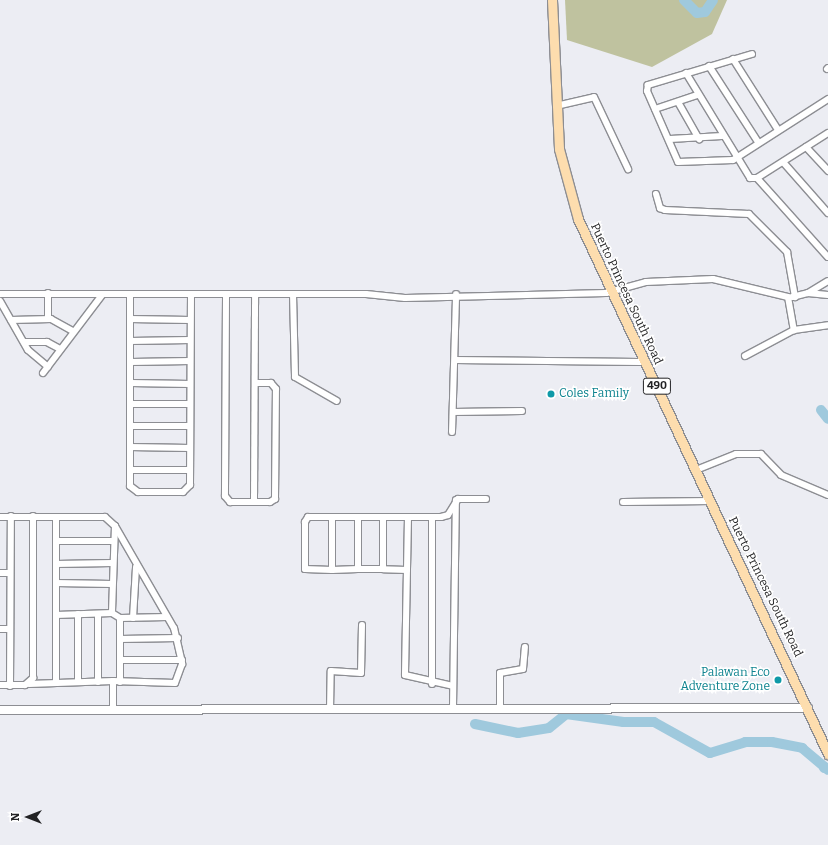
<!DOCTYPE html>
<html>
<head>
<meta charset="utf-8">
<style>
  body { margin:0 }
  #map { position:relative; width:828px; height:845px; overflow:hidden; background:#ecedf3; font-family:Bitter,serif }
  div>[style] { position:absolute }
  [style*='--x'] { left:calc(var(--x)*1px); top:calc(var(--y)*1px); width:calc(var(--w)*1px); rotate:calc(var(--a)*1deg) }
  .green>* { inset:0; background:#bfc29f }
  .water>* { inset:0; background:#9fc9dd }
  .round { border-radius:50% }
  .river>* { height:10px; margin:-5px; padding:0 5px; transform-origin:5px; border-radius:5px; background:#9fc9dd }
  .roads { filter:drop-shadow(1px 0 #8d8e93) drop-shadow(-1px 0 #8d8e93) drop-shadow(0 1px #8d8e93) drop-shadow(0 -1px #8d8e93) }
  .street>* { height:6px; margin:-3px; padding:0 3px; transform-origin:3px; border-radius:3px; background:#fff }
  .secondary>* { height:8px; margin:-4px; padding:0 4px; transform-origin:4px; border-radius:4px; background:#fff }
  .primary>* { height:9px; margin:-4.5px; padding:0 4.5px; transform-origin:4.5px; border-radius:4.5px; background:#fdddae }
  .dots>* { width:11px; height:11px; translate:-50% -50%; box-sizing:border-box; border:2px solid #fff; border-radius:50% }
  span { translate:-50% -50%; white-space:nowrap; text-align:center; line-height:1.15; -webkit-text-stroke:3px #fff; paint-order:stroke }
  .shield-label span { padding:1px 3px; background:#fff; border:1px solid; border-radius:3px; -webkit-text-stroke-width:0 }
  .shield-label { font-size:11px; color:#222224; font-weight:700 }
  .street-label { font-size:12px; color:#222224 }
  .culture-label { font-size:12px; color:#0d838f }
  .left { translate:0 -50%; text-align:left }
  .right { translate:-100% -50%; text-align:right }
  .north { position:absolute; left:8px; top:797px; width:40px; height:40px; -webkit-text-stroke:3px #fff; paint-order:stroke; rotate:270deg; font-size:11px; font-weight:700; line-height:16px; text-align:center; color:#222224 }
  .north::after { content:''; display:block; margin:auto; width:14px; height:18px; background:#222224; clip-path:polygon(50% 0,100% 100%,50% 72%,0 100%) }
</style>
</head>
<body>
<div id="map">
  <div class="green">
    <div style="clip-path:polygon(565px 0,727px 0,712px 34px,652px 67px,567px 40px)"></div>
  </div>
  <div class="water">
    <div class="round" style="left:818.5px;top:761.5px;width:11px;height:11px"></div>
  </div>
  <div class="river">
    <div style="--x:684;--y:0;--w:18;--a:45"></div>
    <div style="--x:697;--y:13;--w:8;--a:-7"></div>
    <div style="--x:705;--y:12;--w:14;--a:-56"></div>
    <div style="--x:821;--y:410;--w:11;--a:52"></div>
    <div style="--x:475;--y:724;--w:44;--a:11.8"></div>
    <div style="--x:518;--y:733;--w:31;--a:-9"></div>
    <div style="--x:549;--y:728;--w:22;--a:-39"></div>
    <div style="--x:566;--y:714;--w:58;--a:8"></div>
    <div style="--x:623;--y:722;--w:31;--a:0"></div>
    <div style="--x:654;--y:722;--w:64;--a:29"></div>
    <div style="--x:710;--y:753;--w:37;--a:-17"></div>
    <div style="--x:745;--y:742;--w:27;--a:0"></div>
    <div style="--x:772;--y:742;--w:31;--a:11"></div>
    <div style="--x:802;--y:748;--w:34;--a:40"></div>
  </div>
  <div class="roads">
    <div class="street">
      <div style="--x:752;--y:54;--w:109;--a:163.4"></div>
      <div style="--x:648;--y:85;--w:6;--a:99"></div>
      <div style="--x:647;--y:91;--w:77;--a:66.4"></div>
      <div style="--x:678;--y:162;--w:55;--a:-2.1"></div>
      <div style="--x:733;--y:160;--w:113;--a:-32.7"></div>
      <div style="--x:733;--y:59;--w:84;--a:57.6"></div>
      <div style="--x:709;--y:66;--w:90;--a:57.2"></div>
      <div style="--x:827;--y:69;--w:1;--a:-45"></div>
      <div style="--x:686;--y:73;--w:123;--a:58.6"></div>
      <div style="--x:750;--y:178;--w:7;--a:0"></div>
      <div style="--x:757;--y:178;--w:84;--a:-32.4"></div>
      <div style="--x:678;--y:102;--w:43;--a:60.4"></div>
      <div style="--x:556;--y:106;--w:39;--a:-13"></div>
      <div style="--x:594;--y:97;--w:80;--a:64.7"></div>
      <div style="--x:655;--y:109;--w:44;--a:-18.4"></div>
      <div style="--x:670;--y:139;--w:52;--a:-3.3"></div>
      <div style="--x:806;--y:147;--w:33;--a:47"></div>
      <div style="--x:783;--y:162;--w:68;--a:48.6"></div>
      <div style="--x:757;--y:178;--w:106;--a:48.1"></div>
      <div style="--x:656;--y:194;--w:15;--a:74"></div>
      <div style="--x:660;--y:208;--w:5;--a:22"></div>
      <div style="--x:665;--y:210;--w:84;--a:2.7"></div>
      <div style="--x:749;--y:214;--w:54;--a:45"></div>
      <div style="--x:787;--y:252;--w:46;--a:79.9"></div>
      <div style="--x:808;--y:293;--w:20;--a:6"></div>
      <div style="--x:0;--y:294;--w:366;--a:0"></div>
      <div style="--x:366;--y:294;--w:39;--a:6"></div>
      <div style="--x:405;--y:298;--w:201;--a:-1.4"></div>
      <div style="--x:606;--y:293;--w:41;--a:-15.4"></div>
      <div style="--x:646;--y:282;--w:67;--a:-2.6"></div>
      <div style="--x:713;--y:279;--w:77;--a:13.5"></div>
      <div style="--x:788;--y:297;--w:34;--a:80"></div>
      <div style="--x:794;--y:330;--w:34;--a:-8"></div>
      <div style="--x:293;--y:294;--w:83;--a:88.6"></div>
      <div style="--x:295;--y:377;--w:48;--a:29.7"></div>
      <div style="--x:130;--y:295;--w:191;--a:90"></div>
      <div style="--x:130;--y:486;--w:10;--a:37"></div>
      <div style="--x:138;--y:492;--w:45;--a:0"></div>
      <div style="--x:183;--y:492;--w:10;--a:-45"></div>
      <div style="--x:190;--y:485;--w:189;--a:-89.7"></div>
      <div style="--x:226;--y:297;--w:199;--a:90.3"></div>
      <div style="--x:225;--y:496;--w:8;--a:50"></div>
      <div style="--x:230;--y:502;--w:40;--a:0"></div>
      <div style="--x:270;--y:502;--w:6;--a:-31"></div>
      <div style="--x:275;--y:499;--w:110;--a:-89.5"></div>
      <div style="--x:276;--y:389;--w:8;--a:-130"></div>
      <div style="--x:271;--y:383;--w:15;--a:180"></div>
      <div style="--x:792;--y:297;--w:16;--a:-14"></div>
      <div style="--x:808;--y:293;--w:23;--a:-31"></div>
      <div style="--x:0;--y:301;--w:56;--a:60.3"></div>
      <div style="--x:28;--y:350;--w:26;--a:40"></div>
      <div style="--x:48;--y:318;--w:25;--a:-90"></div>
      <div style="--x:130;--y:319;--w:60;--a:1"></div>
      <div style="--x:11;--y:320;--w:40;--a:-1.4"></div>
      <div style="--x:51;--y:319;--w:25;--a:29"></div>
      <div style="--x:130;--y:341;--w:60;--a:-1"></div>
      <div style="--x:24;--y:342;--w:23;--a:0"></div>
      <div style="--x:47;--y:342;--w:15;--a:28"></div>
      <div style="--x:745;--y:356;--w:55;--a:-28"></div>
      <div style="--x:455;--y:360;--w:190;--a:0.6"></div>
      <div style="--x:131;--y:362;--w:59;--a:-1"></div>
      <div style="--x:43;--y:373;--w:98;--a:-52.9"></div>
      <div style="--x:131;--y:383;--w:59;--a:1"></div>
      <div style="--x:131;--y:404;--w:59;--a:0"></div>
      <div style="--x:453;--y:412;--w:69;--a:-0.8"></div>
      <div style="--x:131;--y:426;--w:59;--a:0"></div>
      <div style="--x:452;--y:432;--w:138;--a:-88.3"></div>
      <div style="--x:130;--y:447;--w:60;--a:1"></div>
      <div style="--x:130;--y:470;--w:60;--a:0"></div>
      <div style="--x:696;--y:470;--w:43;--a:-21.8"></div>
      <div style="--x:736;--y:454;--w:25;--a:0"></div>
      <div style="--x:761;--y:454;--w:29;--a:46"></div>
      <div style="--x:781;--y:475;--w:51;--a:23.1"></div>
      <div style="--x:254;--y:502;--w:206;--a:-89.7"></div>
      <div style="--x:623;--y:502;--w:88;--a:-0.7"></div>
      <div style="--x:0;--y:517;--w:105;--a:0"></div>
      <div style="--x:105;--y:517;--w:13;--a:42"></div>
      <div style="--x:115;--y:526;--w:118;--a:60"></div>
      <div style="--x:174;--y:628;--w:37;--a:77"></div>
      <div style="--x:182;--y:664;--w:20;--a:110"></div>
      <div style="--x:175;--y:683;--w:62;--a:-178.2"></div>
      <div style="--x:113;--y:681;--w:28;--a:90"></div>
      <div style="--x:56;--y:517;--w:24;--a:90"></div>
      <div style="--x:56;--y:541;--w:56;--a:0"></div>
      <div style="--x:332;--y:517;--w:24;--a:180"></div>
      <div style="--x:308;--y:517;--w:6;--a:121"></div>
      <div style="--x:305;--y:522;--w:47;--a:90"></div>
      <div style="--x:305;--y:569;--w:27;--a:2"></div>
      <div style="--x:383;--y:517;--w:25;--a:180"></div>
      <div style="--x:358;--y:517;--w:52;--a:90"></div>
      <div style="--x:358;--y:569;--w:25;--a:0"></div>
      <div style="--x:408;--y:517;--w:158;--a:91.1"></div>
      <div style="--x:405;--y:675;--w:49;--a:12.9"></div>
      <div style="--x:432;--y:518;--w:166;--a:90"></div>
      <div style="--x:115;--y:526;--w:87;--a:92"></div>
      <div style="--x:112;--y:613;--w:9;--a:32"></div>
      <div style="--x:120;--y:618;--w:64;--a:90"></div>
      <div style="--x:56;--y:541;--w:142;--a:90"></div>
      <div style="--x:56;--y:564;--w:56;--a:-1"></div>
      <div style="--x:358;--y:569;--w:26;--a:178"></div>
      <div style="--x:332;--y:570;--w:53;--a:-90"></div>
      <div style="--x:332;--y:517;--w:26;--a:0"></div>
      <div style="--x:407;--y:570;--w:24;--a:-178"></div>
      <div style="--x:383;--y:569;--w:52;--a:-90"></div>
      <div style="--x:383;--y:517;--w:58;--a:0"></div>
      <div style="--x:441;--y:517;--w:7;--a:-16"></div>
      <div style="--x:448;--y:515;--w:19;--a:-58"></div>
      <div style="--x:458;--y:499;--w:28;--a:0"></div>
      <div style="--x:0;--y:573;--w:10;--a:0"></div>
      <div style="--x:56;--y:583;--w:56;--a:1"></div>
      <div style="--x:78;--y:614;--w:68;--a:90"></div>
      <div style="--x:98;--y:614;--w:68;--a:90"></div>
      <div style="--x:56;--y:615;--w:56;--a:-2"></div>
      <div style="--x:120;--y:618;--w:47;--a:-1.2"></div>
      <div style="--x:133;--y:618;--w:51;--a:-86.6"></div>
      <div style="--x:0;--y:629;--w:10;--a:0"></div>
      <div style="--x:120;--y:639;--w:58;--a:-1"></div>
      <div style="--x:120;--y:660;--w:62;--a:0"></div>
      <div style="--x:29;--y:684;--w:84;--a:-2"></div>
      <div style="--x:0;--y:685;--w:25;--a:0"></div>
      <div style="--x:25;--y:685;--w:11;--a:-41"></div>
      <div style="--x:33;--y:678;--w:162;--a:-90"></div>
      <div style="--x:10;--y:686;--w:170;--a:-89.7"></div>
      <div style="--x:453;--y:707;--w:207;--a:-89.2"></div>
      <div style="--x:500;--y:707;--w:34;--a:-90"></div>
      <div style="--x:500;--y:673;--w:23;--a:-10"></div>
      <div style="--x:523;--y:669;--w:22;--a:-85"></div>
      <div style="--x:330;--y:710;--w:39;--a:-89"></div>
      <div style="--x:331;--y:671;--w:30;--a:4"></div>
      <div style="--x:361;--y:673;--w:48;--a:-88.8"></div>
    </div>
    <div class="secondary">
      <div style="--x:0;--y:710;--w:808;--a:-0.14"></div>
    </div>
    <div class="primary">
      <div style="--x:552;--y:0;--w:149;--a:87.3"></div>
      <div style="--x:559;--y:149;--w:73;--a:74.8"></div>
      <div style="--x:578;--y:219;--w:591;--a:64.95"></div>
    </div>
  </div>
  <div class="dots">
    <div style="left:551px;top:394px;background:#0f9aa8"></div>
    <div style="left:778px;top:680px;background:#0f9aa8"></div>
  </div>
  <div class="shield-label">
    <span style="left:657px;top:386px">490</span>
  </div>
  <div class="street-label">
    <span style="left:626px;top:294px;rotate:65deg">Puerto Princesa South Road</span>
    <span style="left:765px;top:587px;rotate:64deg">Puerto Princesa South Road</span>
  </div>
  <div class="culture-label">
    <span class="left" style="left:559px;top:394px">Coles Family</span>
    <span class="right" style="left:770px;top:680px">Palawan Eco<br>Adventure Zone</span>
  </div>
  <div class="north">N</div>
</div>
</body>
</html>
